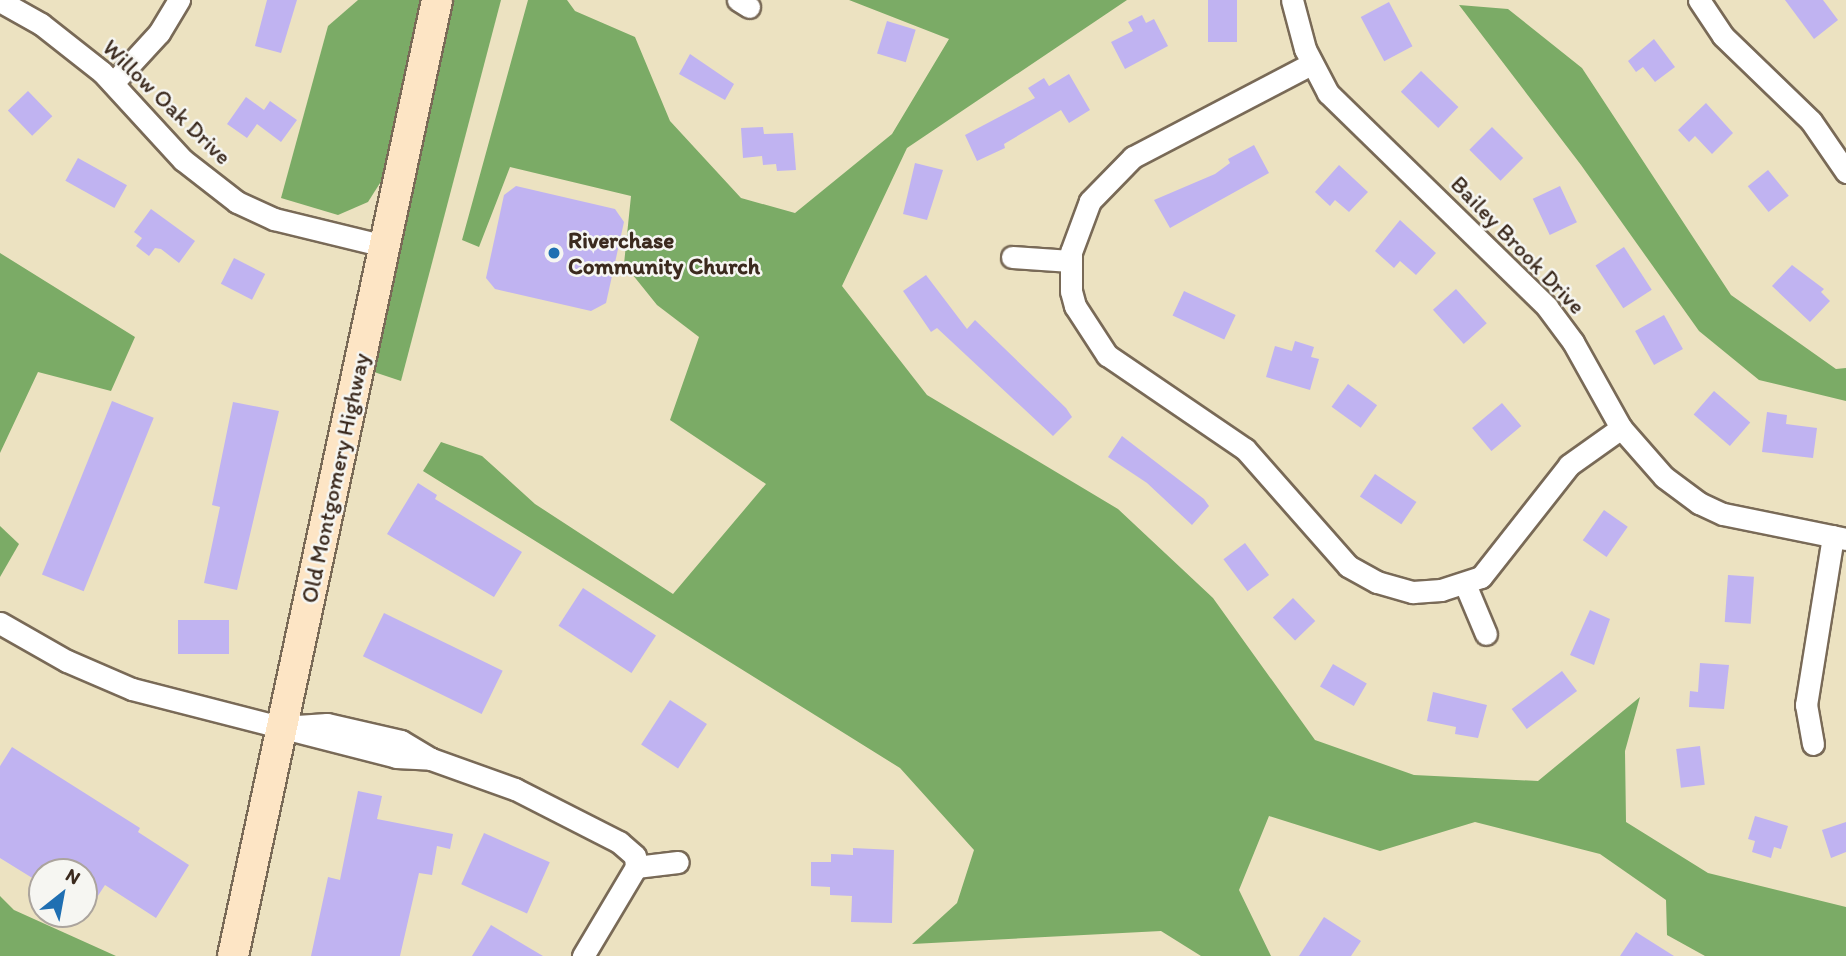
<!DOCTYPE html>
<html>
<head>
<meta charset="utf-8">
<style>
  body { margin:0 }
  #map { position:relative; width:1846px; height:956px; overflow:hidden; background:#ece2c1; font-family:Itim,sans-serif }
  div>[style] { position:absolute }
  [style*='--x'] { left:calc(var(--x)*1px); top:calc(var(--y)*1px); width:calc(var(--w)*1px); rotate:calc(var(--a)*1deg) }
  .forest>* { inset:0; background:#7bab66 }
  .building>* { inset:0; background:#c0b3f1; transform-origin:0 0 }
  .roads { filter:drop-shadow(2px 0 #796a57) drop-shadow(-2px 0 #796a57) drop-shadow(0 2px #796a57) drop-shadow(0 -2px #796a57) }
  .street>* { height:21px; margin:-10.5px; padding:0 10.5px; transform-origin:10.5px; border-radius:10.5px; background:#fff }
  .secondary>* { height:30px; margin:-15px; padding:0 15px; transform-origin:15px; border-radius:15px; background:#fde5c5 }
  .dots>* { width:19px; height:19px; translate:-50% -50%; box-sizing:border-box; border:4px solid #f6f6f2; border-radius:50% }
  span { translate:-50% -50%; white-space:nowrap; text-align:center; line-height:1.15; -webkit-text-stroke:5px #f6f6f2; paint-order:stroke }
  .street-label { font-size:23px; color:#3b2a1e }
  .poi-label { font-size:23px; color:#3b2a1e; font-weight:700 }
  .left { translate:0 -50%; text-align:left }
  .north { position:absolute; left:28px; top:858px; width:70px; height:70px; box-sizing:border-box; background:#f6f6f2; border:2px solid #aba49d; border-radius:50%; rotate:31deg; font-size:19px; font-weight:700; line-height:28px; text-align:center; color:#3b2a1e }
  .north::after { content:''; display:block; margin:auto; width:24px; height:32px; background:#1f6fb2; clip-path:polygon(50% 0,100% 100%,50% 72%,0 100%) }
</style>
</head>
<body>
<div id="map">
  <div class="forest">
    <div style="clip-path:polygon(358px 0,424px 0,387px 172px,368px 202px,338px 215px,281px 198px,328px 26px)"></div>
    <div style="clip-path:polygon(454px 0,501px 0,401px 381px,374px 372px)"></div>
    <div style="clip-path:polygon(528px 0,567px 0,575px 11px,635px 37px,670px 121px,741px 198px,795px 213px,892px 134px,949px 39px,849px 0,1127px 0,907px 148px,842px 286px,927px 395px,1118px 509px,1213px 598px,1315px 740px,1414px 775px,1538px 781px,1640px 697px,1625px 751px,1626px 822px,1708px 873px,1846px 907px,1846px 956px,1705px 956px,1667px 935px,1666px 900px,1600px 854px,1475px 822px,1380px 851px,1269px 816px,1239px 890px,1271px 956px,1201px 956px,1161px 931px,912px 944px,957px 903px,974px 850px,900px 768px,423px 471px,441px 442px,482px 456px,535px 504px,673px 594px,766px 484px,670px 420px,699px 337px,657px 305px,624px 264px,631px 196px,510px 167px,479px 247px,462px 240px)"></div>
    <div style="clip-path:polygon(1459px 5px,1508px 9px,1582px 68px,1731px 295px,1836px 369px,1846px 368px,1846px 401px,1759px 380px,1699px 331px,1581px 165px)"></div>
    <div style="clip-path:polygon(0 253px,135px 337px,111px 391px,38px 372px,0 453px)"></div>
    <div style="clip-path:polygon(0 526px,19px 544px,0 577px)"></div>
    <div style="clip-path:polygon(0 896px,14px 910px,116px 956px,0 956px)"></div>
  </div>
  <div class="building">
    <div style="clip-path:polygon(267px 0,297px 0,281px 53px,255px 46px)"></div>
    <div style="left:1208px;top:0;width:29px;height:42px"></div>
    <div style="clip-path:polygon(1785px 0,1823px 0,1838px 20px,1814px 39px)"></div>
    <div style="left:1389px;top:2px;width:50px;height:32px;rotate:62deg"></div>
    <div style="clip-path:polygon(1142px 15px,1146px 23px,1154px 19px,1168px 46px,1125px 69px,1111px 42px,1133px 31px,1128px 22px)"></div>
    <div style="left:887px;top:21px;width:30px;height:34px;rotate:17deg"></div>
    <div style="clip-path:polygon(1654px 39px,1675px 67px,1655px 82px,1643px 67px,1636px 72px,1628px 61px)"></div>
    <div style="clip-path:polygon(690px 54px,734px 84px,725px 100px,679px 74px)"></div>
    <div style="left:1421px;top:71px;width:52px;height:29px;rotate:44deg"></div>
    <div style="clip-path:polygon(1069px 74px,1090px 110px,1069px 123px,1061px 110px,1004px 144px,1005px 148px,977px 161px,965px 135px,1035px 98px,1028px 88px,1044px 78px,1049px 86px)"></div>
    <div style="left:28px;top:91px;width:35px;height:28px;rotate:46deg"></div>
    <div style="clip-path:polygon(246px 97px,264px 110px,270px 101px,297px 120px,281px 142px,257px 124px,247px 138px,227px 124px)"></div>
    <div style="clip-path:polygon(1706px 103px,1733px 133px,1712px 154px,1695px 136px,1689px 142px,1678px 130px)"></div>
    <div style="clip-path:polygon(763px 127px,764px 134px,793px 133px,796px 170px,777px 171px,776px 164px,763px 165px,762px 156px,743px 158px,741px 128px)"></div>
    <div style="left:1492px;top:127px;width:44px;height:32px;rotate:45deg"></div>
    <div style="clip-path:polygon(1254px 145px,1269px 173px,1170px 228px,1154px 200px,1215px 174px,1230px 163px,1228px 159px)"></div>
    <div style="left:78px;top:158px;width:56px;height:26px;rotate:29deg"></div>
    <div style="clip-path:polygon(915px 163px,943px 170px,927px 220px,903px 214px)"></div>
    <div style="clip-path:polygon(1339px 165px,1368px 192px,1349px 212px,1335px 200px,1330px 206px,1315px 192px)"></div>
    <div style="left:1768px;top:170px;width:33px;height:26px;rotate:51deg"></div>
    <div style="clip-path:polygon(516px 186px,615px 209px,624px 222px,606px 303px,591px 311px,495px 289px,486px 278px,504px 195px)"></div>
    <div style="left:1560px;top:186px;width:40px;height:30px;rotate:65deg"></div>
    <div style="clip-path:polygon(151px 209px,195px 241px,179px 263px,161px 249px,155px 248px,149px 256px,136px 246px,142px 238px,134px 232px)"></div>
    <div style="clip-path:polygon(1400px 220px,1436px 253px,1416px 275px,1400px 261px,1394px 268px,1375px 251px)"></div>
    <div style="left:1624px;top:247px;width:51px;height:34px;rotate:57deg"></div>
    <div style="left:234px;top:258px;width:35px;height:29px;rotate:27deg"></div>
    <div style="clip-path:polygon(1792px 265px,1824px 289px,1821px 292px,1830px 301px,1810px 322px,1772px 286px)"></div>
    <div style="clip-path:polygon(926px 275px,967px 329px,975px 320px,1066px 408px,1072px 417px,1053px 436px,937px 328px,931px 332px,903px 291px)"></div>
    <div style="left:1456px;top:289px;width:46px;height:31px;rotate:48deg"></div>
    <div style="left:1184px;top:291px;width:57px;height:27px;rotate:25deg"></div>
    <div style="left:1664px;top:315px;width:39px;height:33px;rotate:61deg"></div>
    <div style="clip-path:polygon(1295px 341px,1314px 347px,1311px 357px,1319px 359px,1310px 390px,1266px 377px,1275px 346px,1292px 351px)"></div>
    <div style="left:1348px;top:384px;width:36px;height:28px;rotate:36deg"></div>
    <div style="left:1714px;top:391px;width:48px;height:31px;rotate:41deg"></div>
    <div style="left:112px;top:401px;width:45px;height:187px;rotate:22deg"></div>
    <div style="clip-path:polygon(233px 402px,279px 411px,237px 590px,204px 583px,220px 507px,212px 505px)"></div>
    <div style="left:1502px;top:403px;width:30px;height:39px;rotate:50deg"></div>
    <div style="clip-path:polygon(1767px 412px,1787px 415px,1786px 424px,1817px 428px,1813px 458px,1762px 452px)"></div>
    <div style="clip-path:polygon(1122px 436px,1204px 499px,1209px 506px,1192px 525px,1147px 483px,1108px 457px)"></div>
    <div style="left:1375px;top:474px;width:50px;height:27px;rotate:34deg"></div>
    <div style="clip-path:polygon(418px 483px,437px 495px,435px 499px,522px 552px,494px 597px,387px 534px)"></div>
    <div style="left:1604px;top:510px;width:29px;height:37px;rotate:35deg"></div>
    <div style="left:1245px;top:543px;width:40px;height:27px;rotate:53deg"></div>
    <div style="left:1728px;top:575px;width:26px;height:47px;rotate:4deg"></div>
    <div style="left:583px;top:588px;width:87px;height:45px;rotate:33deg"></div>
    <div style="left:1293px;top:598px;width:32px;height:28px;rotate:46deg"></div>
    <div style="clip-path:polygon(1590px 610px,1610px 619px,1594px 665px,1570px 655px)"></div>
    <div style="left:384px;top:613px;width:132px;height:48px;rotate:26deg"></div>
    <div style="left:178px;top:620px;width:51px;height:34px"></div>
    <div style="clip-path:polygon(1700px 663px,1729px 665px,1724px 709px,1689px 707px,1690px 691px,1698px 692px)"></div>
    <div style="left:1333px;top:664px;width:39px;height:26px;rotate:30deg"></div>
    <div style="left:1562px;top:671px;width:25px;height:63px;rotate:53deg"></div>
    <div style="clip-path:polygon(1433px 692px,1487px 705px,1478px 738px,1455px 734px,1456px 727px,1427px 721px)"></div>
    <div style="left:670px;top:700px;width:44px;height:53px;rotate:33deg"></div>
    <div style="left:1700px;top:746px;width:39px;height:24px;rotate:83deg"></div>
    <div style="clip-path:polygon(12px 747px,140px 828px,138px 832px,189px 865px,156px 918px,105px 885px,84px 917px,84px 872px,42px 872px,42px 884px,0 858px,0 766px)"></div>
    <div style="clip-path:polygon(358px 791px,382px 796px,377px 819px,453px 834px,450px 849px,437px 846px,432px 875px,419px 873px,400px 956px,311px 956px,328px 877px,340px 880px)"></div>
    <div style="clip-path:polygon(1755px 816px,1788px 826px,1781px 849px,1774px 847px,1771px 858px,1752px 852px,1755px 841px,1748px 839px)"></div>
    <div style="clip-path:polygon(1846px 822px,1846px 852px,1831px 858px,1822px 830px)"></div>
    <div style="left:484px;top:833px;width:72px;height:56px;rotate:24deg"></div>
    <div style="clip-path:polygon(853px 848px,894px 850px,892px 923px,851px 922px,852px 896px,830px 895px,830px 887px,811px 886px,811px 862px,831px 862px,831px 854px,853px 855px)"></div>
    <div style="clip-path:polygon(1324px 917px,1361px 941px,1351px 956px,1299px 956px)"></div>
    <div style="clip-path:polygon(491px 925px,543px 956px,472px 956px)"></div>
    <div style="clip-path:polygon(1636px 932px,1674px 956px,1620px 956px)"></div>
  </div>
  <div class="roads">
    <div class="street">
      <div style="--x:738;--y:0;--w:13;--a:32"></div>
      <div style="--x:1292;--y:0;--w:51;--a:75.1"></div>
      <div style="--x:1305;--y:49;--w:50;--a:62.4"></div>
      <div style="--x:1328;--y:93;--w:306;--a:44.3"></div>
      <div style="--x:1547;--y:307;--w:44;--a:53.4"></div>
      <div style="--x:1573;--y:342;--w:98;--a:60.8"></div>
      <div style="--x:1621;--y:428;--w:65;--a:48.7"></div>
      <div style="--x:1664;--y:477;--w:44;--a:36.6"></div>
      <div style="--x:1699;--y:503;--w:26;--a:25"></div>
      <div style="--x:1723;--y:514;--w:126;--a:11.5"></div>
      <div style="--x:1699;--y:0;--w:43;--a:56.3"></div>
      <div style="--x:1723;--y:36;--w:122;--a:44"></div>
      <div style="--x:1811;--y:121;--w:62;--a:55.5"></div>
      <div style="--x:0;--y:1;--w:47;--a:29.3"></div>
      <div style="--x:41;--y:24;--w:78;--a:38.2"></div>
      <div style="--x:102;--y:72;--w:120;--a:47.4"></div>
      <div style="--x:183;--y:160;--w:68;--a:37.9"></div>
      <div style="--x:237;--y:202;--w:41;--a:24.7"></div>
      <div style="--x:274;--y:219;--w:114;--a:13.7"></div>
      <div style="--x:1311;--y:64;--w:201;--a:152.4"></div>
      <div style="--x:1133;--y:157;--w:62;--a:134.3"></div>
      <div style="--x:1090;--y:201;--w:54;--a:110.4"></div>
      <div style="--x:1071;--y:252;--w:39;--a:90"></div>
      <div style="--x:1071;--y:291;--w:16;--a:75"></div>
      <div style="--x:1075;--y:306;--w:59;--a:56.9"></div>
      <div style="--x:1107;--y:355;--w:167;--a:34.3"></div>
      <div style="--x:1245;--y:449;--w:156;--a:48.6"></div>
      <div style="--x:1348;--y:566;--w:33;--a:29"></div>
      <div style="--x:1377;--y:582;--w:37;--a:16"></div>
      <div style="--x:1413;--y:592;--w:28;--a:-4"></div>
      <div style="--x:1441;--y:590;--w:42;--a:-18"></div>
      <div style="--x:1481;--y:577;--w:142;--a:-51.8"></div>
      <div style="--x:1569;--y:465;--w:64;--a:-35.4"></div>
      <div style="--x:113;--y:83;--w:68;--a:-47.4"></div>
      <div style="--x:159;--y:33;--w:39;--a:-59"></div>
      <div style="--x:1012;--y:257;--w:59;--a:3.9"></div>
      <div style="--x:1465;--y:584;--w:54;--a:67.2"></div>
      <div style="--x:0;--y:623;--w:77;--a:29.6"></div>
      <div style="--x:67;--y:661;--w:71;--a:23.3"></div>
      <div style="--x:132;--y:689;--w:273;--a:14.4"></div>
      <div style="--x:396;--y:757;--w:35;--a:3"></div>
      <div style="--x:431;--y:759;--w:89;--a:19.7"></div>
      <div style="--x:515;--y:789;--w:117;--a:27"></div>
      <div style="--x:619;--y:842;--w:21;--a:41"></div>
      <div style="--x:635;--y:856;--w:11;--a:85"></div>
      <div style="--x:636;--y:867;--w:104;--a:120.8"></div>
      <div style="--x:297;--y:726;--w:30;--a:-4"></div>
      <div style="--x:327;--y:724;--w:76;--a:12.9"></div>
      <div style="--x:401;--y:741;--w:35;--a:31"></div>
      <div style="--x:1813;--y:744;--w:40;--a:-100"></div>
      <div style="--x:1806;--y:705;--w:171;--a:-80.9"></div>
      <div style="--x:636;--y:867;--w:42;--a:-6.8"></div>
    </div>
    <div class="secondary">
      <div style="--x:233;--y:956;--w:978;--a:-77.95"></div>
    </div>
  </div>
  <div class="dots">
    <div style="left:554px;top:253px;background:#1f6fb2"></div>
  </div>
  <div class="street-label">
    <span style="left:167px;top:102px;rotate:44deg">Willow Oak Drive</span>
    <span style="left:1518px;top:245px;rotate:46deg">Bailey Brook Drive</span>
    <span style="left:335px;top:478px;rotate:-78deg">Old Montgomery Highway</span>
  </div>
  <div class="poi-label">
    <span class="left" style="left:568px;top:253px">Riverchase<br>Community Church</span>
  </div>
  <div class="north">N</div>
</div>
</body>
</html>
